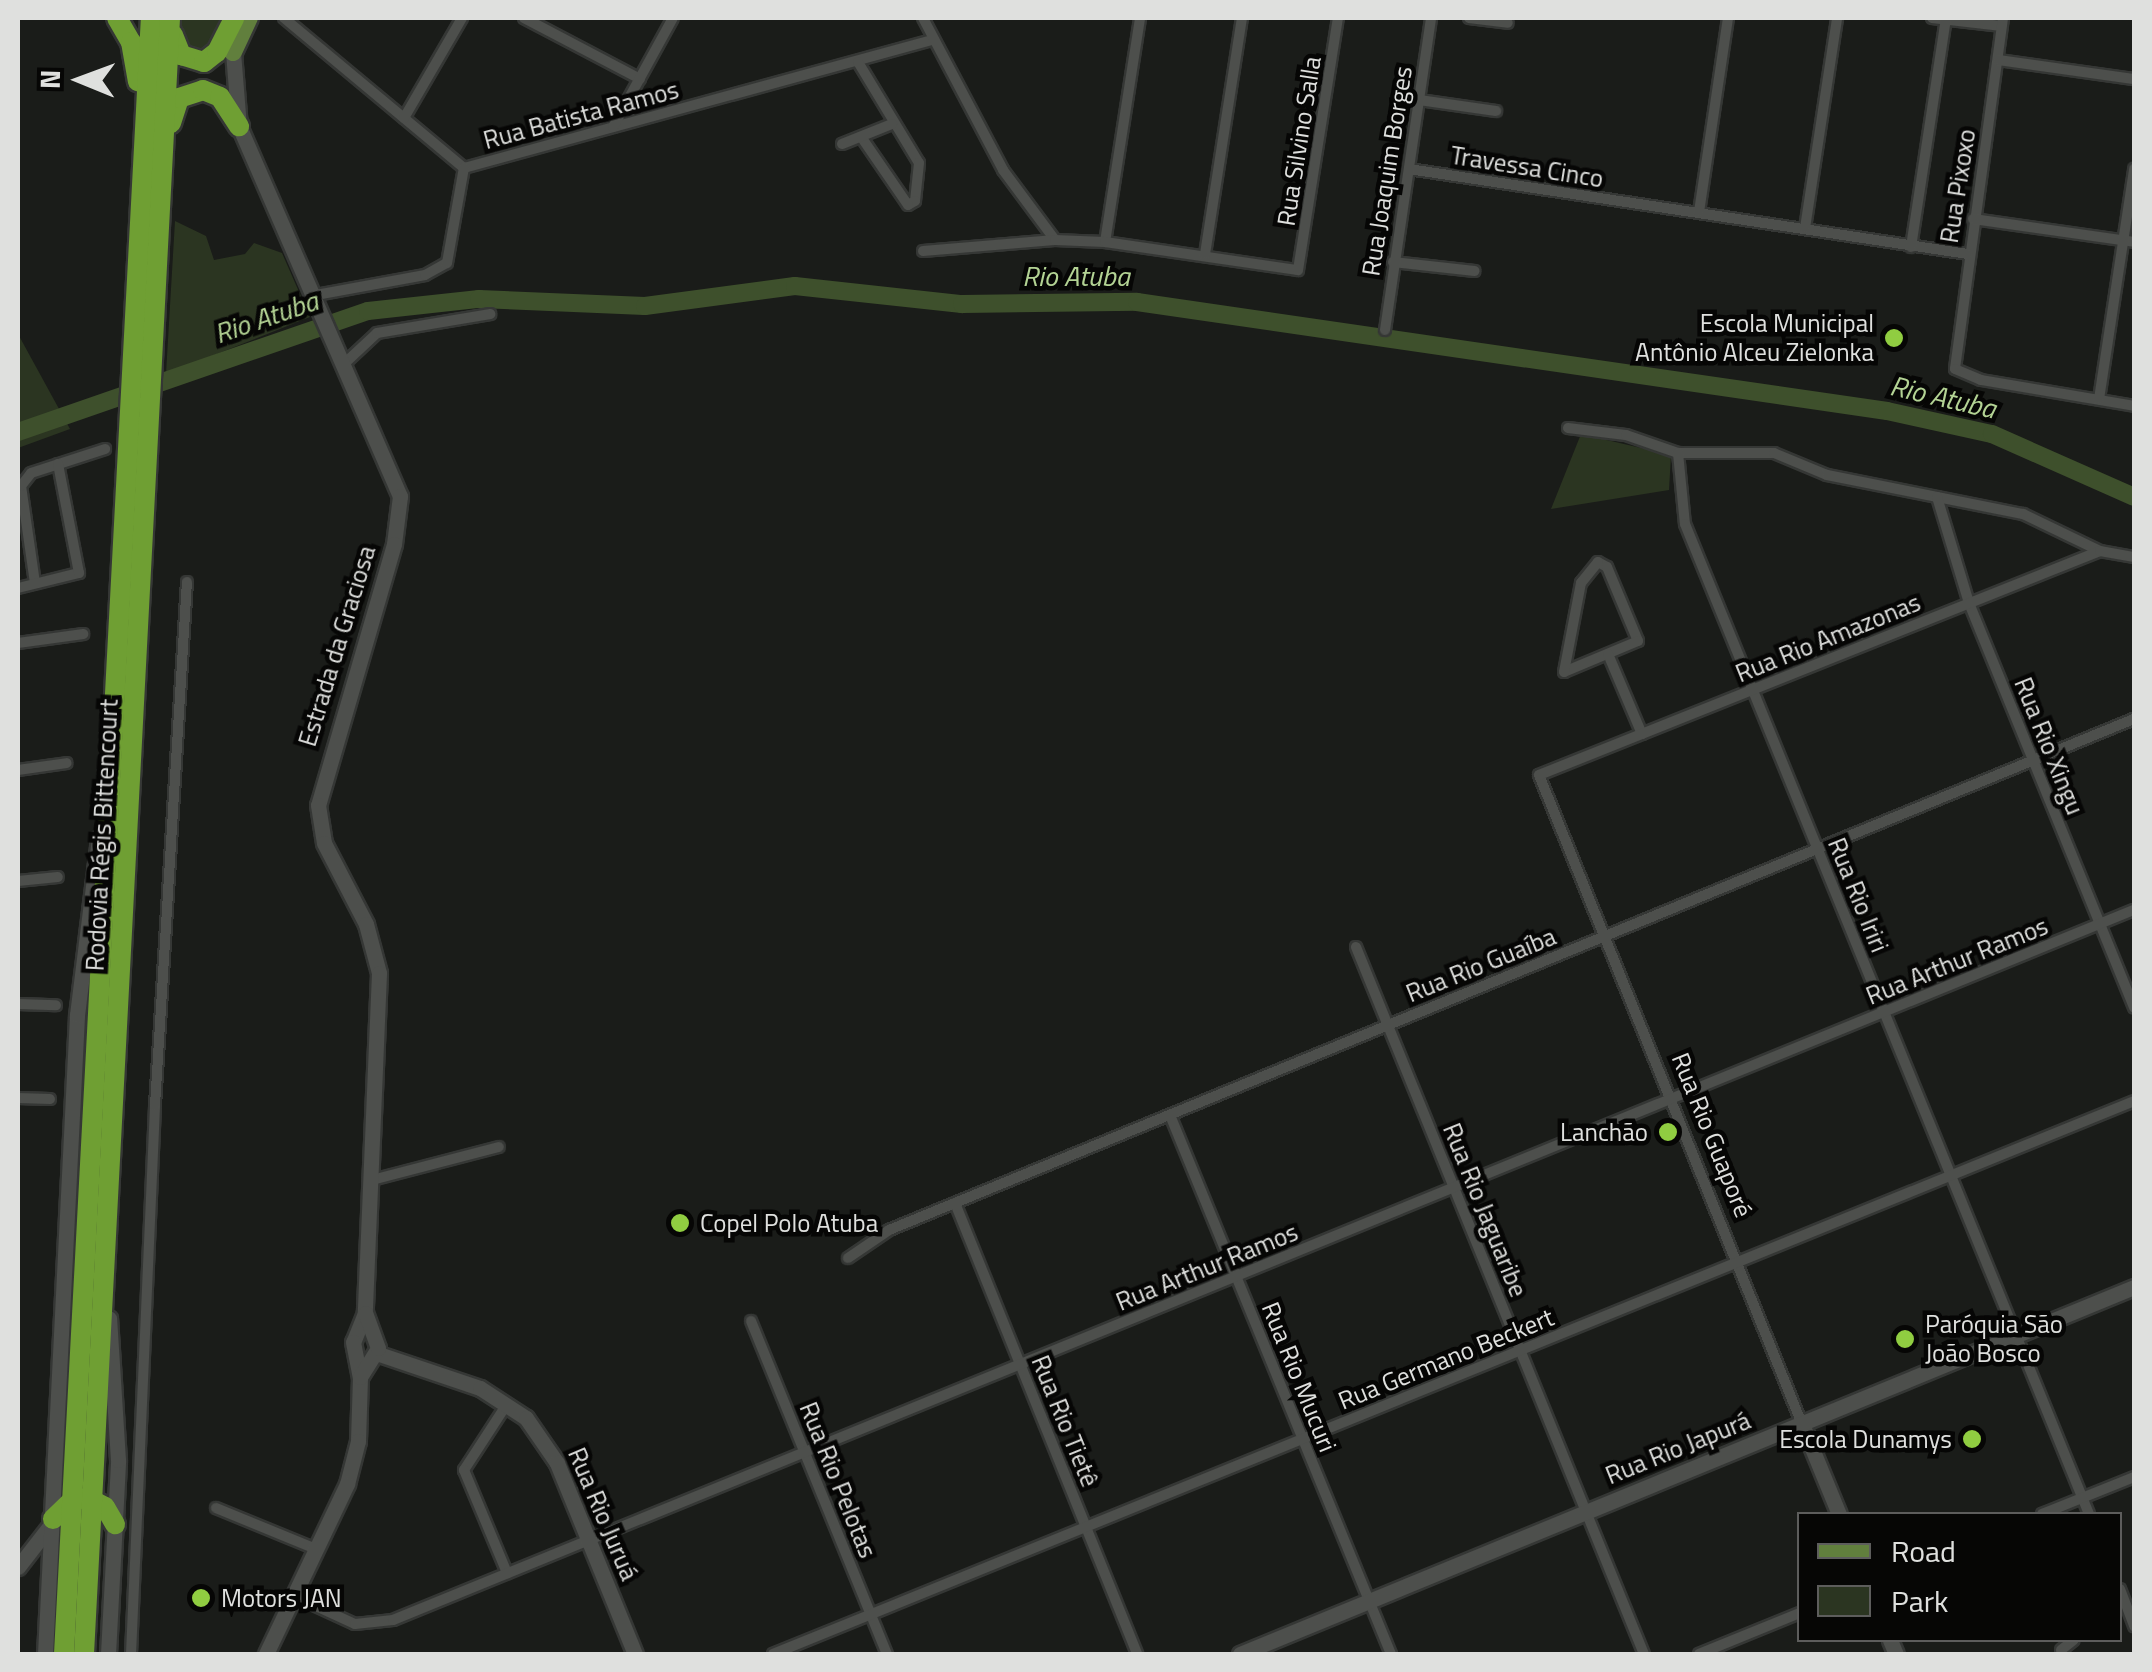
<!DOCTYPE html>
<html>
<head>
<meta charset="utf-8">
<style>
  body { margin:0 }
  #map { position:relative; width:2152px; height:1672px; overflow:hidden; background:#1a1c19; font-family:"Titillium Web",sans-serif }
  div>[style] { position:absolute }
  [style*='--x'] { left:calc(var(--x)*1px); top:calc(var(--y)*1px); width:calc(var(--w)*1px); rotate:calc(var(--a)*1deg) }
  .green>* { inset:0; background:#2b3521 }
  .river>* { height:18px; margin:-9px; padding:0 9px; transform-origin:9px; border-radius:9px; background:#3e502c }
  .roads { filter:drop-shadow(2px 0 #353735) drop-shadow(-2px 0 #353735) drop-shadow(0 2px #353735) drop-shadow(0 -2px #353735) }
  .street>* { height:10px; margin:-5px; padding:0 5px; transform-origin:5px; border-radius:5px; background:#4d4f4c }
  .secondary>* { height:15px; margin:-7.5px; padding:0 7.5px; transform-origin:7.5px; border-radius:7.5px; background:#4d4f4c }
  .primary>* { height:18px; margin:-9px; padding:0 9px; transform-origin:9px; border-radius:9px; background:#617f3d }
  .highway>* { height:20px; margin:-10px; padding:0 10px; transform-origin:10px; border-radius:10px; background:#6f9f33 }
  .dots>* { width:28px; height:28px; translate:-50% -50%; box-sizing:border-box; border:5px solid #060605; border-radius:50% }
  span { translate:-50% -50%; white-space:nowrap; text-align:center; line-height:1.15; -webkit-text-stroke:9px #060605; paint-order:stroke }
  .street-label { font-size:25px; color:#dfe0de }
  .poi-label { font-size:25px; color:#dfe0de }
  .right { translate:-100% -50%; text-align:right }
  .left { translate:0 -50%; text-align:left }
  .water-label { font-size:28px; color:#b3d394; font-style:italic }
  .frame { position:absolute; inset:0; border:20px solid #dfe0de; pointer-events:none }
  .legend { position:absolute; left:1797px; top:1512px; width:325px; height:130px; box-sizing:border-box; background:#060605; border:2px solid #5d5d5c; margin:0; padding:12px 18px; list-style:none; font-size:30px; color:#dfe0de }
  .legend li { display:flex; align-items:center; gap:20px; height:50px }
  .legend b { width:50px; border:2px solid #5d5d5c }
  .north { position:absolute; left:30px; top:30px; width:100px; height:100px; -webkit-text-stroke:8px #060605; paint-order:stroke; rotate:271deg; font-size:28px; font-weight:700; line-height:40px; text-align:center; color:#dfe0de }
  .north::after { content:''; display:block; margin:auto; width:35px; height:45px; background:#dfe0de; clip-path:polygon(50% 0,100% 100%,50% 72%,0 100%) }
</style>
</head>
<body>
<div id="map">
  <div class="green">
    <div style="clip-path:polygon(180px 18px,225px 18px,211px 46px,191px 53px,179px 37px)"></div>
    <div style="clip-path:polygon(175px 221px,206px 236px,214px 260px,245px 254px,254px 243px,282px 253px,310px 317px,166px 374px)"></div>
    <div style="clip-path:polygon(18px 334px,70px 429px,18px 448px)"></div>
    <div style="clip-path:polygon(1581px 434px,1671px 455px,1669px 490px,1551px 509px)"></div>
  </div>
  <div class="river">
    <div style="--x:18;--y:432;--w:370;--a:-19.1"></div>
    <div style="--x:368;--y:311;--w:112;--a:-6.2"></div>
    <div style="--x:479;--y:299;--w:166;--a:2.4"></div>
    <div style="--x:645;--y:306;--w:151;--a:-7.6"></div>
    <div style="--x:795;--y:286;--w:168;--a:6.2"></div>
    <div style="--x:962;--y:304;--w:175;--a:-0.7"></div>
    <div style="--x:1137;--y:302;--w:758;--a:8.27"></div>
    <div style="--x:1887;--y:411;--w:107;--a:12.4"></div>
    <div style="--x:1992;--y:434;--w:155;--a:23.9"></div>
  </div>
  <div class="roads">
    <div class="street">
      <div style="--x:284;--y:18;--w:234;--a:39.8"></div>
      <div style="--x:464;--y:168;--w:487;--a:-15.3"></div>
      <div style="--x:524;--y:18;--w:131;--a:27.7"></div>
      <div style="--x:923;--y:18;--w:172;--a:62.2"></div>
      <div style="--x:1003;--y:170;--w:87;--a:53.4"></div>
      <div style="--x:1469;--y:18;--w:39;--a:7"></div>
      <div style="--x:1932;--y:18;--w:70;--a:6.5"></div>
      <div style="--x:2003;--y:18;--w:354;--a:97.8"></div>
      <div style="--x:1955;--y:369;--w:28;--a:23"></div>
      <div style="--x:1981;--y:380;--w:155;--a:9.6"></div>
      <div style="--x:1998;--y:60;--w:137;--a:8"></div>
      <div style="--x:858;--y:62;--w:118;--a:58.9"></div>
      <div style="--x:919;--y:163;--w:38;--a:96"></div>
      <div style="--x:915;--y:201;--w:8;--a:150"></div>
      <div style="--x:908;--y:205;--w:81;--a:-124.5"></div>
      <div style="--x:1419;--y:100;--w:78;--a:8.1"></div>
      <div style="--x:404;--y:118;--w:116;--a:-59.9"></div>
      <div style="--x:613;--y:127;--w:124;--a:-61.2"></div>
      <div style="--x:842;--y:144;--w:54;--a:-21.8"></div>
      <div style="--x:1409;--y:169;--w:565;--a:8.65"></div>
      <div style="--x:1699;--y:212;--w:196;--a:-81.5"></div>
      <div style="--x:1973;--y:219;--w:163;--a:8.1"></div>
      <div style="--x:1805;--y:228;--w:212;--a:-81.3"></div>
      <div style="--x:1105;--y:242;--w:227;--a:-81.1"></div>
      <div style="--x:1911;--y:247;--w:232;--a:-81.3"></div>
      <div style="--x:923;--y:251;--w:132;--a:-4.8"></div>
      <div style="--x:1055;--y:240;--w:50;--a:2.3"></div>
      <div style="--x:1105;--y:242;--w:195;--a:8.3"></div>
      <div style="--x:1298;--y:270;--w:255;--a:-81"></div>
      <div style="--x:1205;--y:254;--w:239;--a:-81.1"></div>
      <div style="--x:1393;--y:262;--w:82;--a:6.3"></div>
      <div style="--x:316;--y:295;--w:111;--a:-10.4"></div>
      <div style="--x:425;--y:275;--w:25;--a:-29"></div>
      <div style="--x:447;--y:263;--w:97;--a:-79.9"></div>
      <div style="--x:1385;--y:330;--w:315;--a:-81.6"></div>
      <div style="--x:346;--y:362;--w:42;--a:-43.1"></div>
      <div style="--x:377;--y:333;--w:115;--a:-9.5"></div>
      <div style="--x:2099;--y:399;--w:233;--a:-81.3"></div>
      <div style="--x:1568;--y:428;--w:58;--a:6.9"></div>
      <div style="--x:1626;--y:435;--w:55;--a:19.1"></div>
      <div style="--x:1678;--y:453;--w:96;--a:0"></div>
      <div style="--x:1774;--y:453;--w:57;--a:22.5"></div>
      <div style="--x:1827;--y:475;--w:200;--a:11.3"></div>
      <div style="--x:2023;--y:514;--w:85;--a:25.7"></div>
      <div style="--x:1678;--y:453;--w:71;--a:84.4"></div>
      <div style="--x:1685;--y:524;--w:1069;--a:67.8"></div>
      <div style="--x:1937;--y:497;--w:111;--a:73.2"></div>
      <div style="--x:1969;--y:603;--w:437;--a:67.8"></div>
      <div style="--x:1598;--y:562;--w:10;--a:29"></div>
      <div style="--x:1607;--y:567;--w:80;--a:67.3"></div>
      <div style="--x:1638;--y:641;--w:80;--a:157.3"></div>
      <div style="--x:1564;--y:672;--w:91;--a:-79.2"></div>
      <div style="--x:1581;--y:583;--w:27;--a:-51"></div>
      <div style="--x:35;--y:583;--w:98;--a:-98.2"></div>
      <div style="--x:21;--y:486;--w:16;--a:-52"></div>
      <div style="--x:31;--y:473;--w:78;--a:-18"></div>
      <div style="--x:18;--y:588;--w:63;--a:-13.8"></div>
      <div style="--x:79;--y:573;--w:111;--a:-100.9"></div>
      <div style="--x:18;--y:643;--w:66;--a:-7.9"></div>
      <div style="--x:1608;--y:654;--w:87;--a:67"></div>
      <div style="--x:18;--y:770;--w:49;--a:-8.1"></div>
      <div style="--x:18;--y:881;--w:40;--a:-5.7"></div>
      <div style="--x:1356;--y:947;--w:763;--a:67.84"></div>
      <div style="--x:18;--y:1004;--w:38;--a:2"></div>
      <div style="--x:18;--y:1098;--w:32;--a:2"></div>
      <div style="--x:1170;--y:1115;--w:583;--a:67.71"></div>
      <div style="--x:372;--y:1180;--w:131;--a:-14.6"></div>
      <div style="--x:955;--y:1203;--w:486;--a:68"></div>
      <div style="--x:848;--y:1258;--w:50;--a:-34.3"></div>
      <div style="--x:889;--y:1230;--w:1346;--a:-22.32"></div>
      <div style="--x:751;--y:1321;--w:360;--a:67.8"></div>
      <div style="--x:507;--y:1404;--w:79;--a:123.1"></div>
      <div style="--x:464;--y:1470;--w:112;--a:67.3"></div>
      <div style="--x:1802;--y:1424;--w:700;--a:-112.06"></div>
      <div style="--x:1539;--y:775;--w:604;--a:-21.77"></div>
      <div style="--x:2100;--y:551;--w:35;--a:10"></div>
      <div style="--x:216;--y:1508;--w:108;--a:22.3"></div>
      <div style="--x:2042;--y:1514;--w:99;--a:-21.9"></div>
      <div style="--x:2120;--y:1589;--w:40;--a:69"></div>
      <div style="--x:294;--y:1596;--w:67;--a:24.7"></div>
      <div style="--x:355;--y:1624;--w:38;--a:-6"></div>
      <div style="--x:393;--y:1620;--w:1880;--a:-22.19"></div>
      <div style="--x:2061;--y:1650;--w:16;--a:-38"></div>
      <div style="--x:131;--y:1654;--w:549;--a:-87.49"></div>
      <div style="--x:155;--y:1106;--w:525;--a:-86.51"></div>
      <div style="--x:773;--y:1654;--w:1469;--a:-22.11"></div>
      <div style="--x:1699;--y:1654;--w:109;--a:-22.1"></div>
    </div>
    <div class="secondary">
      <div style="--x:233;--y:52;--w:74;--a:85.4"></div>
      <div style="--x:239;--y:126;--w:404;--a:66.5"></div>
      <div style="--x:400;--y:496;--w:48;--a:97.1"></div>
      <div style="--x:394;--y:544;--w:272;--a:106.2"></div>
      <div style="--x:318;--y:805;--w:38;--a:81"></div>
      <div style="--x:324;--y:843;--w:91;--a:62.6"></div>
      <div style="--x:366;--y:924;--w:51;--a:75.1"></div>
      <div style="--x:379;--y:973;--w:340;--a:92.4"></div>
      <div style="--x:365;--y:1313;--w:31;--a:112"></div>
      <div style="--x:353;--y:1342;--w:36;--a:79"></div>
      <div style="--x:360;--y:1377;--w:64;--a:91.8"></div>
      <div style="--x:358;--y:1441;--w:44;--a:104.3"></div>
      <div style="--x:347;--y:1484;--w:188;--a:115.5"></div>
      <div style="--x:376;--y:1353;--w:110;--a:18.6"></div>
      <div style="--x:480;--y:1388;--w:55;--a:33.1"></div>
      <div style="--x:526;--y:1418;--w:55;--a:55.4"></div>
      <div style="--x:557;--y:1463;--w:206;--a:67.8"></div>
      <div style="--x:360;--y:1377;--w:34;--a:-58"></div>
      <div style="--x:378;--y:1348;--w:37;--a:-110"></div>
      <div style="--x:1802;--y:1424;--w:97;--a:67.7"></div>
      <div style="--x:18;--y:1567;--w:51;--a:-52.2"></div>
      <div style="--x:1890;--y:1640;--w:15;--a:67"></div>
      <div style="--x:45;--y:1654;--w:640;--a:-87.13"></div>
      <div style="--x:77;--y:1015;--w:178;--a:-82.9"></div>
      <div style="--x:108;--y:1654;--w:194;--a:-87"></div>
      <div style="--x:118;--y:1460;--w:142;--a:-93.6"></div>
      <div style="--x:1240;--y:1654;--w:966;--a:-22.32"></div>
    </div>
    <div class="primary">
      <div style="--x:233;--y:52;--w:38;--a:-65"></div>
    </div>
    <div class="highway">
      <div style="--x:117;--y:18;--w:28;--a:60"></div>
      <div style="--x:131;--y:42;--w:40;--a:80"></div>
      <div style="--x:173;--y:35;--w:22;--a:68"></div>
      <div style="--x:181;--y:55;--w:24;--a:17"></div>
      <div style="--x:204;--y:62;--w:16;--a:-38"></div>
      <div style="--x:217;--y:52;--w:38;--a:-63"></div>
      <div style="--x:171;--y:123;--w:26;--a:-72"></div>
      <div style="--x:179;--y:98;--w:25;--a:-18"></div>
      <div style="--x:203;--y:90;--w:18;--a:22"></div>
      <div style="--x:220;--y:97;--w:35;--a:57"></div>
      <div style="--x:53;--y:1519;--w:28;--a:-44"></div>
      <div style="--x:73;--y:1500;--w:15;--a:-8"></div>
      <div style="--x:88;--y:1498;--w:19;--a:28"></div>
      <div style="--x:105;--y:1507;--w:20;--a:60"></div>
      <div style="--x:64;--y:1654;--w:1638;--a:-86.96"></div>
      <div style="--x:84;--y:1654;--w:1638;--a:-86.99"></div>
    </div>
  </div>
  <div class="dots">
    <div style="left:1894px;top:338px;background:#90cd41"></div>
    <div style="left:1668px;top:1132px;background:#90cd41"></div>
    <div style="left:680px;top:1223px;background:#90cd41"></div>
    <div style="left:1905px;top:1339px;background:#90cd41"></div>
    <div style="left:1972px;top:1439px;background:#90cd41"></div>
    <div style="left:201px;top:1598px;background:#90cd41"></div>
  </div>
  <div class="street-label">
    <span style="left:581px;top:115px;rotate:-15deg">Rua Batista Ramos</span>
    <span style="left:1299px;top:141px;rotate:-81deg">Rua Silvino Salla</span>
    <span style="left:1527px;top:167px;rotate:9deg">Travessa Cinco</span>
    <span style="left:1387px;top:171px;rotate:-81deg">Rua Joaquim Borges</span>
    <span style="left:1958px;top:186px;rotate:-81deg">Rua Pixoxo</span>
    <span style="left:1828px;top:638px;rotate:-22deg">Rua Rio Amazonas</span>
    <span style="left:337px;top:646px;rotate:-73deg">Estrada da Graciosa</span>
    <span style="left:2049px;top:746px;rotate:68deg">Rua Rio Xingu</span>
    <span style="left:102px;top:835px;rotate:-87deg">Rodovia Régis Bittencourt</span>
    <span style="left:1858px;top:895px;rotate:68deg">Rua Rio Iriri</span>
    <span style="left:1957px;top:961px;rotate:-22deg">Rua Arthur Ramos</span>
    <span style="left:1481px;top:965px;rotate:-22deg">Rua Rio Guaíba</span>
    <span style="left:1712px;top:1135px;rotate:68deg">Rua Rio Guaporé</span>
    <span style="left:1485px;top:1210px;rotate:68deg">Rua Rio Jaguaribe</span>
    <span style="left:1207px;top:1267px;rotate:-22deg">Rua Arthur Ramos</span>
    <span style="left:1446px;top:1359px;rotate:-22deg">Rua Germano Beckert</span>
    <span style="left:1299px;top:1377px;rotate:68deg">Rua Rio Mucuri</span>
    <span style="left:1065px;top:1421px;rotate:68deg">Rua Rio Tietê</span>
    <span style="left:1678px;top:1448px;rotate:-22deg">Rua Rio Japurá</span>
    <span style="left:838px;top:1480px;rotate:68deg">Rua Rio Pelotas</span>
    <span style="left:603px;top:1514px;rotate:67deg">Rua Rio Juruá</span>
  </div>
  <div class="poi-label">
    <span class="right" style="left:1874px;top:338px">Escola Municipal<br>Antônio Alceu Zielonka</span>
    <span class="right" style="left:1648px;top:1132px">Lanchão</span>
    <span class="left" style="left:700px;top:1223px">Copel Polo Atuba</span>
    <span class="left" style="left:1925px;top:1339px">Paróquia São<br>João Bosco</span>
    <span class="right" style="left:1952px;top:1439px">Escola Dunamys</span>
    <span class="left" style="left:221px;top:1598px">Motors JAN</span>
  </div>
  <div class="water-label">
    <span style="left:1076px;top:276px">Rio Atuba</span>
    <span style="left:266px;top:317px;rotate:-19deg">Rio Atuba</span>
    <span style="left:1943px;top:397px;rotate:13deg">Rio Atuba</span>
  </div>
  <div class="frame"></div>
  <ul class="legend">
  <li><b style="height:12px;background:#617f3d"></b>Road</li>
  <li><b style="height:28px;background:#2b3521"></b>Park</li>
  </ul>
  <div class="north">N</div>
</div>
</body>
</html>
